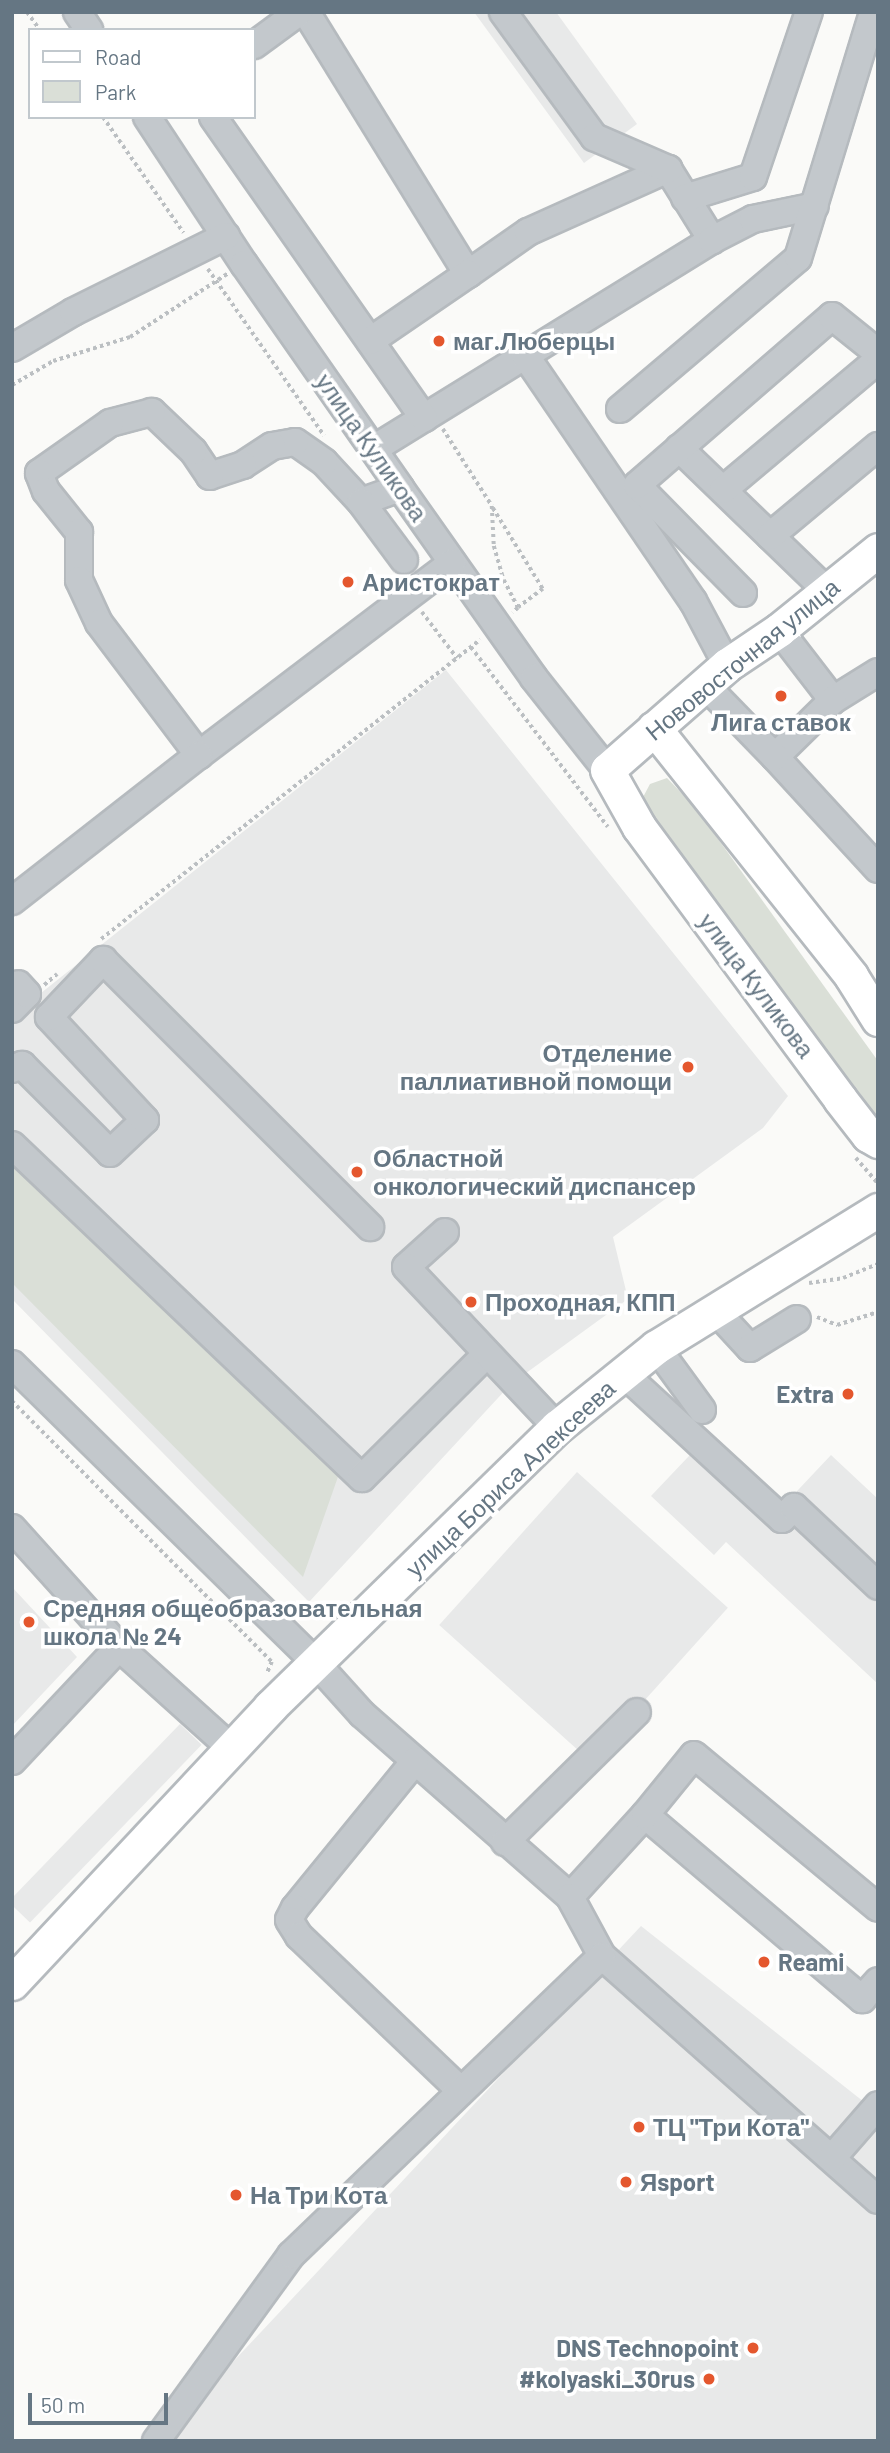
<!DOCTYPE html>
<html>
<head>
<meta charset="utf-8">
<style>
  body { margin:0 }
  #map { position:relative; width:890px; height:2453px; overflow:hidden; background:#fafaf8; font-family:Barlow,sans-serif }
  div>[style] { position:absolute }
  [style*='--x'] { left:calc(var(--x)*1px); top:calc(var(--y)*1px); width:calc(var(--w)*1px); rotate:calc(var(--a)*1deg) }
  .built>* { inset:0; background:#e8e9e9; transform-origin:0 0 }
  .green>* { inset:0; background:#dadfd7 }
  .path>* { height:3.5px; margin-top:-1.75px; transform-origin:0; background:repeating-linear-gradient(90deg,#bbbfc2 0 3.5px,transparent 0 7px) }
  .roads { filter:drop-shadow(2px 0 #b5babe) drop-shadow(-2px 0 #b5babe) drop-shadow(0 2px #b5babe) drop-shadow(0 -2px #b5babe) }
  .minor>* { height:26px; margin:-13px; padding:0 13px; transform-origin:13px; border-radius:13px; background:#c3c8cc }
  .major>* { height:33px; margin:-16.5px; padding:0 16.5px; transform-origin:16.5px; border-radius:16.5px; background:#fff }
  .dots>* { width:19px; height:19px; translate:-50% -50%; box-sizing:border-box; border:4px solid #fff; border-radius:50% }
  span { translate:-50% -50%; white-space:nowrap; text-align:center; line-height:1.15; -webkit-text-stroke:7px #fff; paint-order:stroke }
  .poi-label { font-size:24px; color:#657683; font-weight:700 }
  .left { translate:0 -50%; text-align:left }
  .right { translate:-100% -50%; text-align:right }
  .street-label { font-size:24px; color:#657683 }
  .frame { position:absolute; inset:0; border:14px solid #657683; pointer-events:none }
  .legend { position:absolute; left:28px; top:28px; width:228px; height:91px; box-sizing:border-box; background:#fff; border:2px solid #c1c8cd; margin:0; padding:9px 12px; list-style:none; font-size:21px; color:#657683 }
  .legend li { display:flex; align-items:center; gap:14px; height:35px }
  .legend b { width:35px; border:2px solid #c1c8cd }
  .scale { position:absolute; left:28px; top:2393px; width:140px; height:32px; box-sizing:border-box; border:4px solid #657683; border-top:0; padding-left:9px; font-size:21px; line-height:24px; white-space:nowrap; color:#657683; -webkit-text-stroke:5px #fff; paint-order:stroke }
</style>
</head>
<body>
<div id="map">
  <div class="built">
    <div style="clip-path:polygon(474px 12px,556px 12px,637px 124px,584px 163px)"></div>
    <div style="clip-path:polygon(446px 670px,788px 1096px,763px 1128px,613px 1237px,628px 1299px,511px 1384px,309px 1602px,12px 1299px,12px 1022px,36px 997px)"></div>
    <div style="clip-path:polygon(707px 1437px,782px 1507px,831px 1455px,878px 1499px,878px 1684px,726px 1542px,714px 1555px,651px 1496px)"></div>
    <div style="left:577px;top:1472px;width:203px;height:206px;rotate:42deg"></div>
    <div style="clip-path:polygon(12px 1587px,77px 1657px,12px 1726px)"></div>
    <div style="left:180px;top:1724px;width:30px;height:247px;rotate:44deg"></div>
    <div style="clip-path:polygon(641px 1926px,878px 2113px,878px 2441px,159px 2441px)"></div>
  </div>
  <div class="green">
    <div style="clip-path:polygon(667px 778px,695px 807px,878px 1061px,878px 1125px,660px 833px,642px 799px,650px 784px)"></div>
    <div style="clip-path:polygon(12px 1165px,340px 1471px,303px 1577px,12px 1283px)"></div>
  </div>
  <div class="path">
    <div style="--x:27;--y:12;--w:22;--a:54"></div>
    <div style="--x:103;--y:117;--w:141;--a:55.1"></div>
    <div style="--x:208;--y:269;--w:203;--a:55.1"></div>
    <div style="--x:12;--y:385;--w:48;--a:-30.3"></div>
    <div style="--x:53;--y:361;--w:81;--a:-17.3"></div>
    <div style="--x:130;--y:337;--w:116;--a:-33"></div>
    <div style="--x:443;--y:429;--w:91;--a:57.5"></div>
    <div style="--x:492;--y:506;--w:40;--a:87.1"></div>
    <div style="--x:494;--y:546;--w:35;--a:74"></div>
    <div style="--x:504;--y:580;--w:31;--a:63"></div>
    <div style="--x:518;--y:608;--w:7;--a:135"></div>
    <div style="--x:493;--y:508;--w:95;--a:58.3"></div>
    <div style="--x:543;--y:589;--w:31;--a:143"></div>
    <div style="--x:422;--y:612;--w:58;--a:52.7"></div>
    <div style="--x:471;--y:647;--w:226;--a:52.7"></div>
    <div style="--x:101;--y:939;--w:483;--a:-38.3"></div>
    <div style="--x:44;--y:985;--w:17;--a:-40"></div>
    <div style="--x:856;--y:1158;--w:33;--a:49"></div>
    <div style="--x:809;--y:1283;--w:34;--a:-8"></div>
    <div style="--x:843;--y:1278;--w:38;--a:-22"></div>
    <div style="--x:817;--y:1317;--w:22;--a:22"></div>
    <div style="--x:837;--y:1325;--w:43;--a:-17.6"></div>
    <div style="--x:12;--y:1401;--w:368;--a:45.1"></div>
    <div style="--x:272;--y:1662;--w:13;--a:113"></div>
  </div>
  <div class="roads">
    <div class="minor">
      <div style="--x:77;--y:12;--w:22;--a:56"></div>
      <div style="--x:306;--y:12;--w:308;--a:58.3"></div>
      <div style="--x:468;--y:274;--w:73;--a:-35"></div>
      <div style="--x:528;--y:232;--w:154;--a:-24.2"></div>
      <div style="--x:668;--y:169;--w:84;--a:58.2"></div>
      <div style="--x:712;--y:240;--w:398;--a:148.3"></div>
      <div style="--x:503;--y:12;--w:155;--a:53.9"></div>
      <div style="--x:594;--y:137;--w:81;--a:23.4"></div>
      <div style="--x:254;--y:45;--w:56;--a:-36.3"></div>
      <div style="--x:147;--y:117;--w:176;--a:56.6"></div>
      <div style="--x:244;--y:264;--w:273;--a:55.1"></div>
      <div style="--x:400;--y:488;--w:232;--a:54.8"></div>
      <div style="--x:534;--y:678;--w:117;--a:51.6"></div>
      <div style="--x:213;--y:117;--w:368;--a:55"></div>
      <div style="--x:685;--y:198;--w:71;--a:-17.2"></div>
      <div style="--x:753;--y:177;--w:174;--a:-71.3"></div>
      <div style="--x:712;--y:240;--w:46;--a:-27.1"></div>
      <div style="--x:753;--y:219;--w:63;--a:-11.8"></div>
      <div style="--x:370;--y:341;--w:119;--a:-34.4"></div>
      <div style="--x:12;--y:348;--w:71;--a:-30.5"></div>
      <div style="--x:73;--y:312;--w:171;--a:-26.4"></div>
      <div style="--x:525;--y:355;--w:298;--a:55.7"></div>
      <div style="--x:693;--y:601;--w:72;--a:62"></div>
      <div style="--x:620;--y:409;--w:233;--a:-40.3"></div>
      <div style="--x:798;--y:258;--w:257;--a:-73"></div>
      <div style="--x:679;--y:448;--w:206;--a:44"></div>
      <div style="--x:400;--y:488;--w:41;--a:160.3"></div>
      <div style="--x:361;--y:502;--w:54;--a:-132.8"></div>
      <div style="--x:324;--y:462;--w:35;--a:-145"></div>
      <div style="--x:295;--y:442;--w:23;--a:170"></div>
      <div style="--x:272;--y:446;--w:35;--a:147"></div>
      <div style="--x:243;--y:465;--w:35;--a:162"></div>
      <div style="--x:210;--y:476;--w:30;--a:-124"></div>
      <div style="--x:193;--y:451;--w:57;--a:-136.4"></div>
      <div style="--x:152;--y:412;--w:43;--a:165.3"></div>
      <div style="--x:110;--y:423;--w:87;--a:144.8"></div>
      <div style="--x:39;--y:473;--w:19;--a:69"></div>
      <div style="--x:46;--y:491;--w:53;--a:51.2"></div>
      <div style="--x:79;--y:532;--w:48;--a:90"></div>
      <div style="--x:79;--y:580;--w:47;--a:65.1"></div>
      <div style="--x:99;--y:623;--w:166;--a:52.9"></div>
      <div style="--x:199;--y:755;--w:318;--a:-37.2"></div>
      <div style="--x:723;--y:490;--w:202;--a:-40"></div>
      <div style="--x:361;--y:502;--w:72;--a:53.4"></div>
      <div style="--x:770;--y:536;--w:141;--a:-39.8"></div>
      <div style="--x:743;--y:593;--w:151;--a:-134.5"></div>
      <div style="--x:637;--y:485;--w:258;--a:-40.9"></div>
      <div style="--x:832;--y:316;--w:59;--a:38.8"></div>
      <div style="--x:779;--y:630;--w:88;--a:52.4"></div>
      <div style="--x:878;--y:672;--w:53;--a:148.1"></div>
      <div style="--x:833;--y:700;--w:81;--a:135.5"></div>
      <div style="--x:775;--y:757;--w:152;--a:47.4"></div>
      <div style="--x:705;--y:685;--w:100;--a:45.8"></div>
      <div style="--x:12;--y:901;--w:237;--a:-38"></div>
      <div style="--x:12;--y:1009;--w:21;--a:-45"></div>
      <div style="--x:27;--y:994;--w:13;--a:-132"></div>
      <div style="--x:12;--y:1069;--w:11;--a:-22"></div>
      <div style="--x:22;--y:1065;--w:124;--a:45"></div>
      <div style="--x:110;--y:1153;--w:48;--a:-43.3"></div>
      <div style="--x:145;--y:1120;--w:141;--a:-133"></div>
      <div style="--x:49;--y:1017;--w:79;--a:-46.5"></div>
      <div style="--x:103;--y:960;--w:378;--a:45"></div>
      <div style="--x:12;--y:1145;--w:483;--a:43.6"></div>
      <div style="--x:362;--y:1478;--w:176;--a:-44.8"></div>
      <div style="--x:445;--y:1232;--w:52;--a:138.1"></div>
      <div style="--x:406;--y:1267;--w:220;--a:46.7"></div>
      <div style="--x:714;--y:1309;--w:53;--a:47.3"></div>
      <div style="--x:750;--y:1348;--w:55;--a:-31.7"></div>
      <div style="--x:656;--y:1347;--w:78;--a:53.9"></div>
      <div style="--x:12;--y:1364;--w:428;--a:44.5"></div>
      <div style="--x:317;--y:1664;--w:67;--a:48"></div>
      <div style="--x:362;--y:1714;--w:277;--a:41.3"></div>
      <div style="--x:570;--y:1897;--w:111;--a:-47.6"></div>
      <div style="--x:645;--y:1815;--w:285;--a:40.3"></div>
      <div style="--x:862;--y:1999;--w:24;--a:-48"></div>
      <div style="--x:622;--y:1372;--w:217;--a:42.6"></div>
      <div style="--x:782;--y:1519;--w:17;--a:-45"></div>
      <div style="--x:794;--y:1507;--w:115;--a:43.2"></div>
      <div style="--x:12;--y:1528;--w:160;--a:48"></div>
      <div style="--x:119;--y:1647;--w:151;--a:42"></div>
      <div style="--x:12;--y:1761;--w:156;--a:-46.8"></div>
      <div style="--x:415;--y:1761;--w:190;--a:129.2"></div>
      <div style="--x:295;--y:1908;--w:13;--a:117"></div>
      <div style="--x:289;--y:1920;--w:19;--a:58"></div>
      <div style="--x:299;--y:1936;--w:224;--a:43.7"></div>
      <div style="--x:645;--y:1815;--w:77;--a:-50.8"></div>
      <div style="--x:694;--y:1755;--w:239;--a:39.7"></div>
      <div style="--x:505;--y:1842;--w:185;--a:-44.6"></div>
      <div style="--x:570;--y:1897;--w:67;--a:61.5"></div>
      <div style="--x:602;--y:1956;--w:368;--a:41.5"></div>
      <div style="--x:832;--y:2158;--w:70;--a:-49"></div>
      <div style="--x:156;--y:2441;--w:230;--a:-54"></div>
      <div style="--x:291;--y:2255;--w:431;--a:-43.9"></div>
    </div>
    <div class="major">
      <div style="--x:878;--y:550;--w:127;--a:141.1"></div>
      <div style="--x:779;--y:630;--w:63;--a:146.1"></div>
      <div style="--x:727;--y:665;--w:159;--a:138.8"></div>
      <div style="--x:607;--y:770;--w:65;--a:60.7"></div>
      <div style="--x:639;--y:827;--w:338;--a:53.5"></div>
      <div style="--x:840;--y:1099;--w:46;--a:52.1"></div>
      <div style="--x:868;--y:1135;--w:12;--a:31"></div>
      <div style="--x:654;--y:728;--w:317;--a:51.5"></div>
      <div style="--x:851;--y:976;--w:51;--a:57.9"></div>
      <div style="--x:12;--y:1983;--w:378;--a:-46.9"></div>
      <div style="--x:270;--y:1707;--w:401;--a:-44.3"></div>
      <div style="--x:557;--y:1427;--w:127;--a:-38.9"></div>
      <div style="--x:656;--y:1347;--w:261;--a:-31.7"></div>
    </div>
  </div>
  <div class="dots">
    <div style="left:439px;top:341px;background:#e4572e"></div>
    <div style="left:348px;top:582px;background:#e4572e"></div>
    <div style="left:781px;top:696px;background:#e4572e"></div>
    <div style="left:688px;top:1067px;background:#e4572e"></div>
    <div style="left:357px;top:1172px;background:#e4572e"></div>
    <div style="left:471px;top:1302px;background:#e4572e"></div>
    <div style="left:848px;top:1394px;background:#e4572e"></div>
    <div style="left:29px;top:1622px;background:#e4572e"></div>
    <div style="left:764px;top:1962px;background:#e4572e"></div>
    <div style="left:639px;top:2127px;background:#e4572e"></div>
    <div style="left:626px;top:2182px;background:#e4572e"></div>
    <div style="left:236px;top:2195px;background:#e4572e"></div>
    <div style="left:753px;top:2348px;background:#e4572e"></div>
    <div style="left:709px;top:2379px;background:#e4572e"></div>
  </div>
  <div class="poi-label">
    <span class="left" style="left:453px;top:341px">маг.Люберцы</span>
    <span class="left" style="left:362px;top:582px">Аристократ</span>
    <span style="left:781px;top:722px">Лига ставок</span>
    <span class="right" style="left:672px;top:1067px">Отделение<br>паллиативной помощи</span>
    <span class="left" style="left:373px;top:1172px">Областной<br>онкологический диспансер</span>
    <span class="left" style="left:485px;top:1302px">Проходная, КПП</span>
    <span class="right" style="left:834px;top:1394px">Extra</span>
    <span class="left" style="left:43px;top:1622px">Средняя общеобразовательная<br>школа № 24</span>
    <span class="left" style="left:778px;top:1962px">Reami</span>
    <span class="left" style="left:653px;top:2127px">ТЦ "Три Кота"</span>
    <span class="left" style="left:640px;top:2182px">Яsport</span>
    <span class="left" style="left:250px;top:2195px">На Три Кота</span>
    <span class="right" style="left:739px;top:2348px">DNS Technopoint</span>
    <span class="right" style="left:695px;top:2379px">#kolyaski_30rus</span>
  </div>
  <div class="street-label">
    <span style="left:372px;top:447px;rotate:55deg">улица Куликова</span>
    <span style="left:742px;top:659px;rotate:-39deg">Нововосточная улица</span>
    <span style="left:757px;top:985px;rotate:53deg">улица Куликова</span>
    <span style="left:510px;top:1478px;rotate:-43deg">улица Бориса Алексеева</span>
  </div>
  <div class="frame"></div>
  <ul class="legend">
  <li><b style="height:9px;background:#fff"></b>Road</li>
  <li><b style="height:19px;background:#dadfd7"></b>Park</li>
  </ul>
  <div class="scale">50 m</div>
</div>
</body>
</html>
